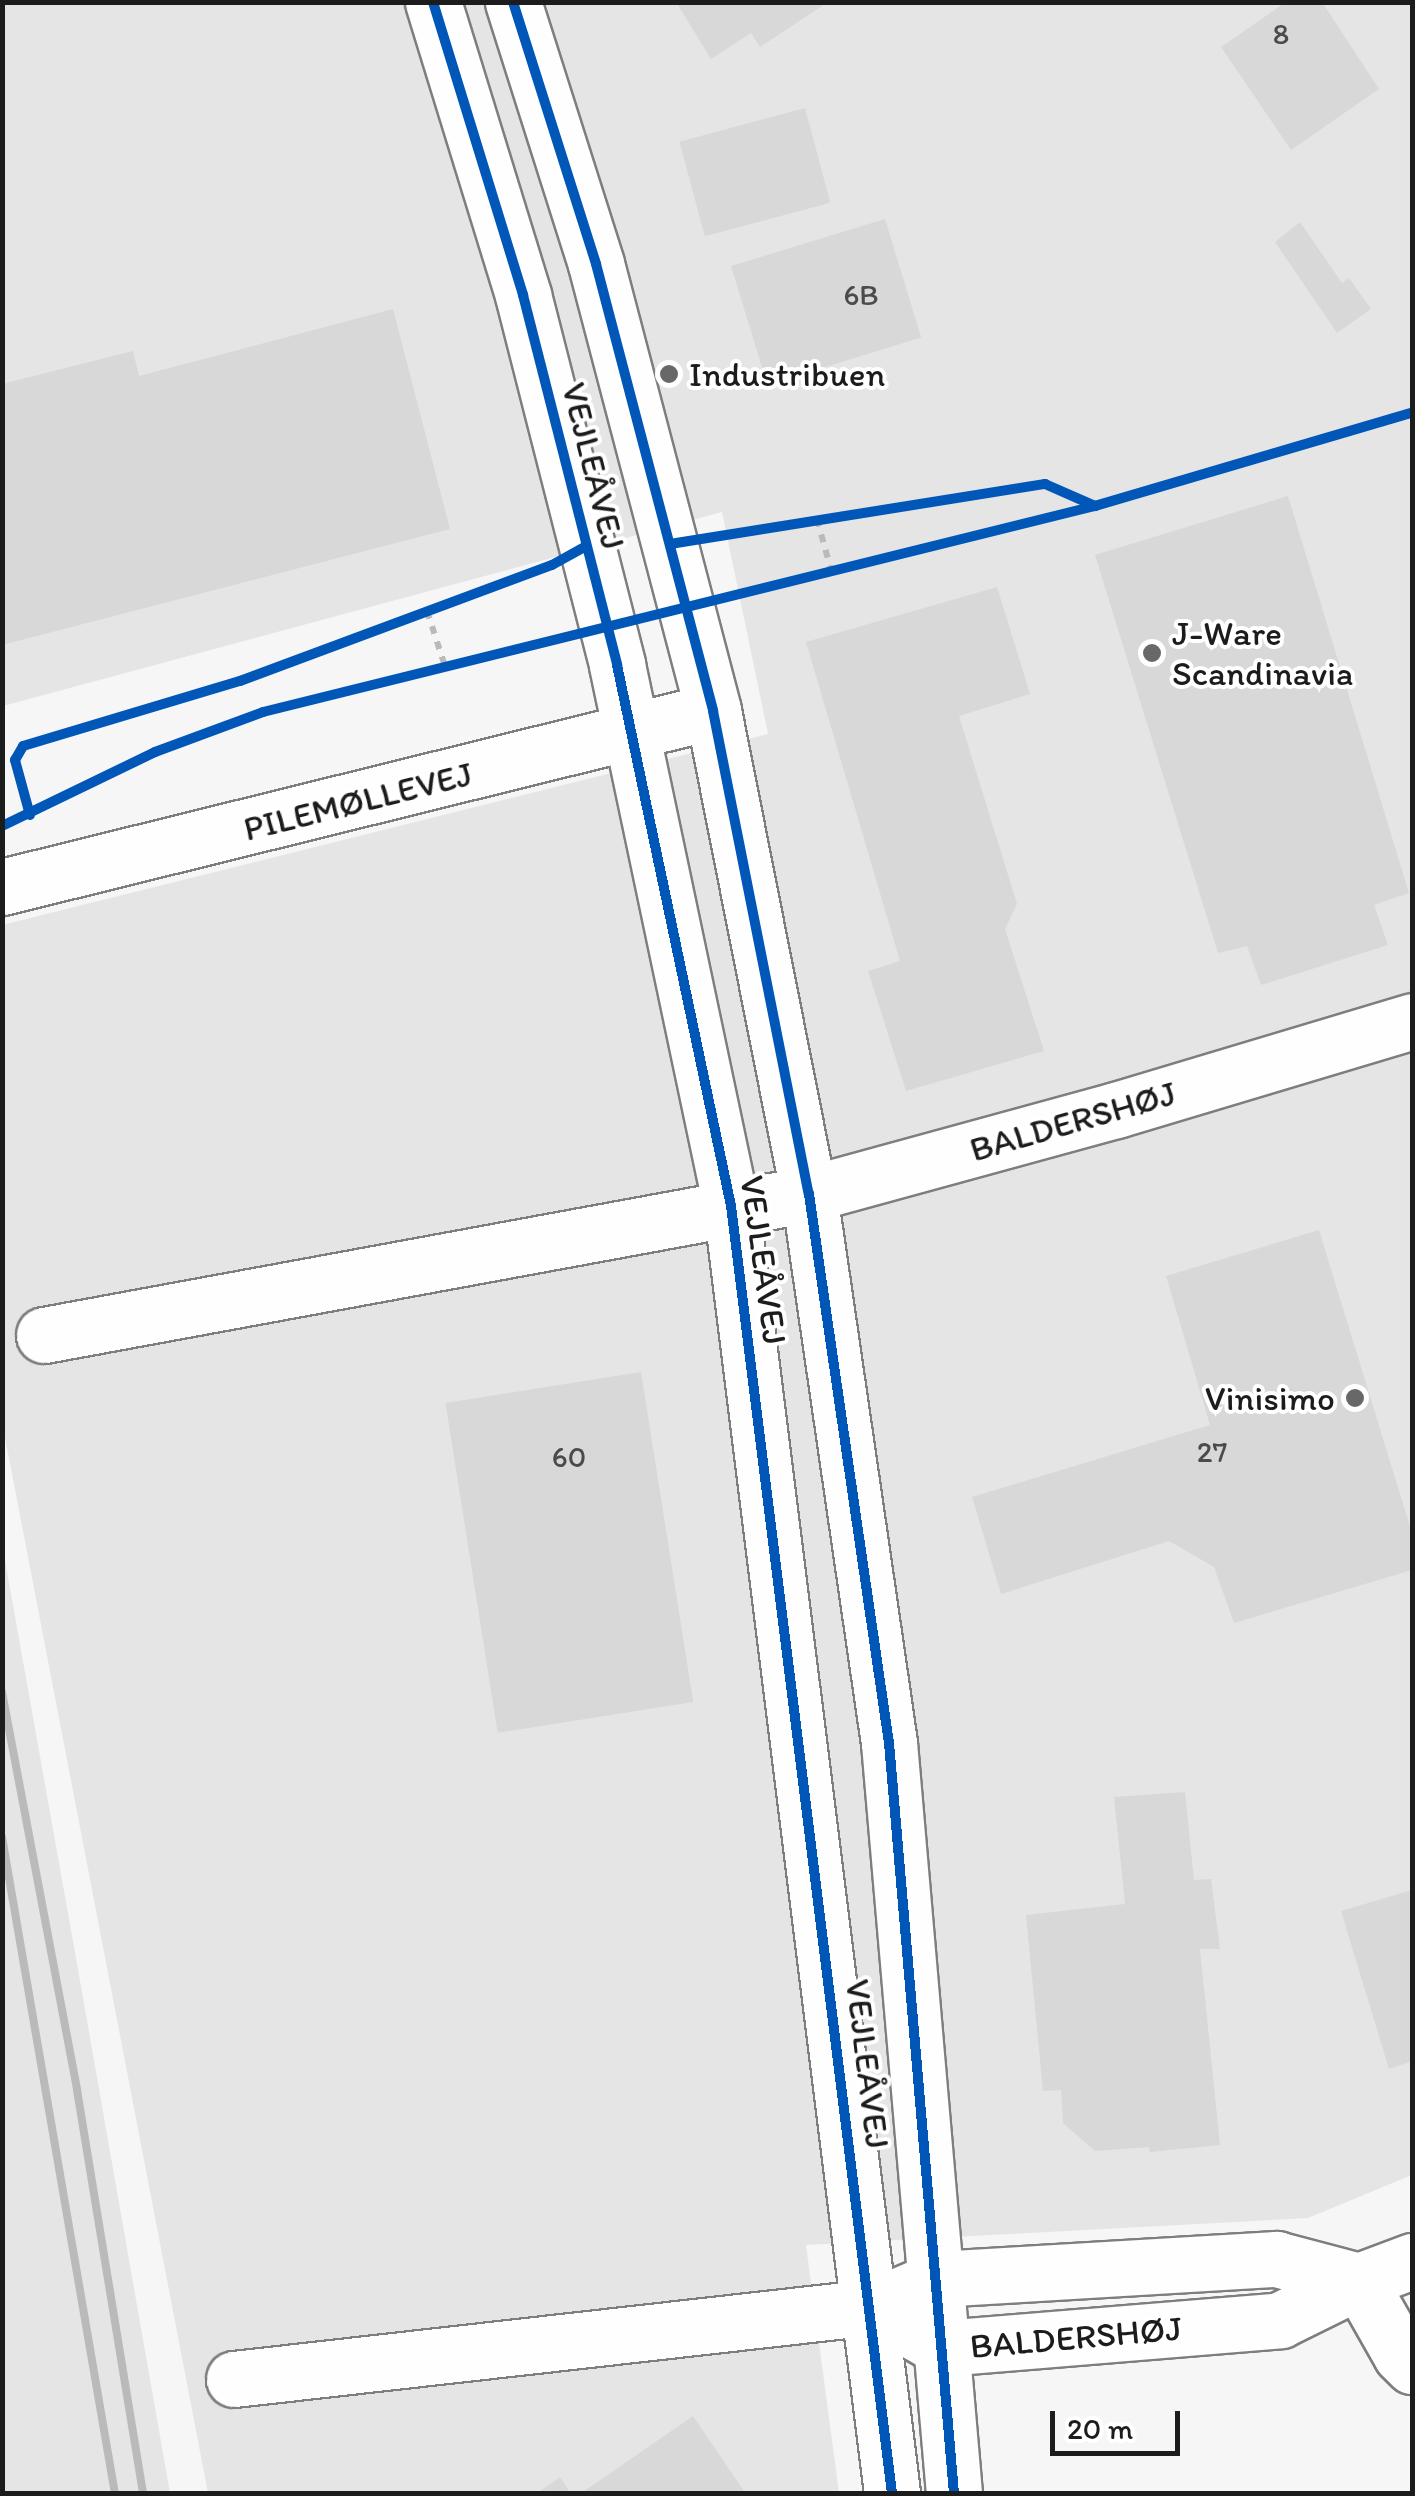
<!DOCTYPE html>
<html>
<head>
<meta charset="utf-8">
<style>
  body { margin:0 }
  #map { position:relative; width:1415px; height:2496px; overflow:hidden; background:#f6f6f6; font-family:Itim,sans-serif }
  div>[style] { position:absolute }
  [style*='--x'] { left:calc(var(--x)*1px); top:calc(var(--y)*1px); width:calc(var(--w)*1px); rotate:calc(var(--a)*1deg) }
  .built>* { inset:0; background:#e5e5e5 }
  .building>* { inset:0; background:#d8d8d8; transform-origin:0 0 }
  .path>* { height:6px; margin-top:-3px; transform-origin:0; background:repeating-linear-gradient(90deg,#bababa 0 8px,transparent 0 16px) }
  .roads { filter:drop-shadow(2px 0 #7e7e7e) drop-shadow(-2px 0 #7e7e7e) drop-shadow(0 2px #7e7e7e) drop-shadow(0 -2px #7e7e7e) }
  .minor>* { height:55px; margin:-27.5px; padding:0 27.5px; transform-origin:27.5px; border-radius:27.5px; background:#fefefe }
  .rail>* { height:8px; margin:-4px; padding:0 4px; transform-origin:4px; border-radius:4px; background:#bababa }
  .cycleway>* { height:10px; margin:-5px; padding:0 5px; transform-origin:5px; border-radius:5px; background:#0057b8 }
  .dots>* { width:28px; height:28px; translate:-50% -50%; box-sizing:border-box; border:5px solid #fff; border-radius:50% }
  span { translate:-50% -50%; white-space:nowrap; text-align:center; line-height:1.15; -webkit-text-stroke:8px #fff; paint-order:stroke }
  .number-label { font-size:30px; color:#4b4b4b }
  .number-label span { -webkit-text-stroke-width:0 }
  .poi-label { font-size:35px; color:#1c1c1c }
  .left { translate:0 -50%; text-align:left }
  .right { translate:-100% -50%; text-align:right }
  .street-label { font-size:35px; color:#1c1c1c }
  .frame { position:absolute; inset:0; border:5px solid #1c1c1c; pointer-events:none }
  .scale { position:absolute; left:1050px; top:2411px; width:130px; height:45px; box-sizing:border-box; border:5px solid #1c1c1c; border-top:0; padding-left:12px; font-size:30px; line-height:35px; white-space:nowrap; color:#1c1c1c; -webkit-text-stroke:8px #fff; paint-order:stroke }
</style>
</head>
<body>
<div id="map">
  <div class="built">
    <div style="clip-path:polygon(3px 3px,1412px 3px,1412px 2175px,1308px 2218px,806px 2245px,839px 2493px,208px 2493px,3px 1427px,2px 925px,768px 734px,722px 512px,3px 706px)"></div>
    <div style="clip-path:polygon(3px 1549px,76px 1958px,170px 2493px,3px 2493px)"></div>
  </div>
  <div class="building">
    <div style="clip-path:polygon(676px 2px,828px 2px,760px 47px,751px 33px,711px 59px)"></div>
    <div style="clip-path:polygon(1286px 2px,1322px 2px,1379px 89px,1291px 150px,1221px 47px)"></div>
    <div style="left:805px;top:108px;width:98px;height:130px;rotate:75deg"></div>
    <div style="left:885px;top:219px;width:124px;height:161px;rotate:73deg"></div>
    <div style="clip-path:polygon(1300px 222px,1342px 283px,1349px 278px,1371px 309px,1337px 333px,1275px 242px)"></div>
    <div style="clip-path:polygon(393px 309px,450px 529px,2px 645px,2px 384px,133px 351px,139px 376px)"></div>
    <div style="clip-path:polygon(1288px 496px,1409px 893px,1374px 905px,1388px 945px,1261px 985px,1247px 946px,1218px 953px,1095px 555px)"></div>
    <div style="clip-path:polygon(997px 587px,1030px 694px,959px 716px,1017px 904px,1005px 929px,1044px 1051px,906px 1091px,868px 971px,900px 961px,806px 642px)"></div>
    <div style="clip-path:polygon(1319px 1230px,1412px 1533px,1412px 1570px,1234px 1623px,1214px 1567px,1169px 1541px,1001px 1594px,972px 1497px,1210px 1425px,1166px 1276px)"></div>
    <div style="left:641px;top:1372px;width:334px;height:198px;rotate:81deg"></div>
    <div style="clip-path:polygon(1185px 1792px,1194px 1880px,1211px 1879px,1220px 1949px,1200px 1949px,1220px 2145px,1150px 2152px,1149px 2147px,1095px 2151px,1063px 2123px,1061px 2090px,1043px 2091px,1026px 1915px,1125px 1904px,1114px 1797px)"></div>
    <div style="clip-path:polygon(1412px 1890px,1412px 2061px,1389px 2069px,1341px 1911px)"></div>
    <div style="clip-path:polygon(693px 2416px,746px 2494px,580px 2494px)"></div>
    <div style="clip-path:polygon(560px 2477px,571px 2494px,536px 2494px)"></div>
  </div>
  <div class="path">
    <div style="--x:817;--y:519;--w:53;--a:74.6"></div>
    <div style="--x:427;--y:611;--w:61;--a:71.9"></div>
  </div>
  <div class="roads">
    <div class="minor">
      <div style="--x:433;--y:2;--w:307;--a:72.9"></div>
      <div style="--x:523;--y:295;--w:382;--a:75.7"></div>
      <div style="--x:617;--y:665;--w:553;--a:78.1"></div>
      <div style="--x:731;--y:1206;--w:1298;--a:82.87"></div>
      <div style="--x:513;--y:2;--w:275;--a:72.4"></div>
      <div style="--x:596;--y:264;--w:462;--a:75.3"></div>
      <div style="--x:713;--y:711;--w:492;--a:78.8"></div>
      <div style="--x:809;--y:1194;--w:555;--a:81.71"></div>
      <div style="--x:889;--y:1743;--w:754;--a:85.05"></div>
      <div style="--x:2;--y:887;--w:732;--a:-13.9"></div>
      <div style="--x:44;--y:1335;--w:778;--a:-10.44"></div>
      <div style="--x:809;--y:1194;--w:318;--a:-15.3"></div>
      <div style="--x:1116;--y:1110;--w:309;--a:-16.7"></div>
      <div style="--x:1359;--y:2281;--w:85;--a:60.4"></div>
      <div style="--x:1401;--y:2355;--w:16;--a:45"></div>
      <div style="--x:913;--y:2331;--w:34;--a:30"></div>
      <div style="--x:943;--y:2348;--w:338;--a:-4.7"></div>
      <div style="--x:1280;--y:2320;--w:88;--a:-26.3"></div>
      <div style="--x:1359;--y:2281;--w:57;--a:-20.7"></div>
      <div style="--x:234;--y:2379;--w:642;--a:-6.44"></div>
      <div style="--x:872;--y:2307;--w:71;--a:-23.3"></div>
      <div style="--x:937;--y:2279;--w:340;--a:-3.4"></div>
      <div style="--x:1276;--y:2259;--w:86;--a:14.8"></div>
    </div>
  </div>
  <div class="rail">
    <div style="--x:2;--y:1692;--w:405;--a:79.3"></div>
    <div style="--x:77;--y:2090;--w:409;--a:80.7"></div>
    <div style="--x:2;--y:1837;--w:667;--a:80.24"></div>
  </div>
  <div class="cycleway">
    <div style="--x:433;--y:2;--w:307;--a:72.9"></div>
    <div style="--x:523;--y:295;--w:382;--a:75.7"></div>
    <div style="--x:617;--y:665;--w:553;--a:78.1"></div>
    <div style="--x:731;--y:1206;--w:1298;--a:82.87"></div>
    <div style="--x:513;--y:2;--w:275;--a:72.4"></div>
    <div style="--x:596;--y:264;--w:462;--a:75.3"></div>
    <div style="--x:713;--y:711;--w:492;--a:78.8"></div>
    <div style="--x:809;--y:1194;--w:555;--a:81.71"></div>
    <div style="--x:889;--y:1743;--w:754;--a:85.05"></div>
    <div style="--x:670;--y:544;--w:380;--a:-9.1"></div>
    <div style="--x:1045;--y:484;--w:55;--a:23.7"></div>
    <div style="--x:30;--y:815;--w:57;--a:-105.3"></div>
    <div style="--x:15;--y:760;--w:16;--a:-60"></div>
    <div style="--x:23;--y:746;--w:227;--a:-16.7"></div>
    <div style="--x:240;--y:681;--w:333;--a:-20.4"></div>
    <div style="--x:552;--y:565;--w:39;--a:-29"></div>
    <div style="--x:2;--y:826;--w:170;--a:-25.8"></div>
    <div style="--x:155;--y:752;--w:115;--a:-20.3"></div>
    <div style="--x:263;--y:712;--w:857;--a:-13.91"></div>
    <div style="--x:1095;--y:506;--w:330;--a:-16.4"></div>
  </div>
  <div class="dots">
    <div style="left:669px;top:374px;background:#686868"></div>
    <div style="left:1152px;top:653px;background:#686868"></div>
    <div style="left:1355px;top:1398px;background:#686868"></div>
  </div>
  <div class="number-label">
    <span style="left:1281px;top:34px">8</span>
    <span style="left:861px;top:295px">6B</span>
    <span style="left:1212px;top:1452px">27</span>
    <span style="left:569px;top:1457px">60</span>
  </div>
  <div class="poi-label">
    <span class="left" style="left:689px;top:374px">Industribuen</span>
    <span class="left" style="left:1172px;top:653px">J-Ware<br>Scandinavia</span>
    <span class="right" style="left:1335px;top:1398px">Vinisimo</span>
  </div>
  <div class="street-label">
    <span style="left:594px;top:466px;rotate:76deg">VEJLEÅVEJ</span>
    <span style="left:358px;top:801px;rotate:-14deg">PILEMØLLEVEJ</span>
    <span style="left:1073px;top:1121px;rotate:-16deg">BALDERSHØJ</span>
    <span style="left:764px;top:1260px;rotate:82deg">VEJLEÅVEJ</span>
    <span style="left:868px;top:2064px;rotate:83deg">VEJLEÅVEJ</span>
    <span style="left:1076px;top:2337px;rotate:-5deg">BALDERSHØJ</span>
  </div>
  <div class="frame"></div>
  <div class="scale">20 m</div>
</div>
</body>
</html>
